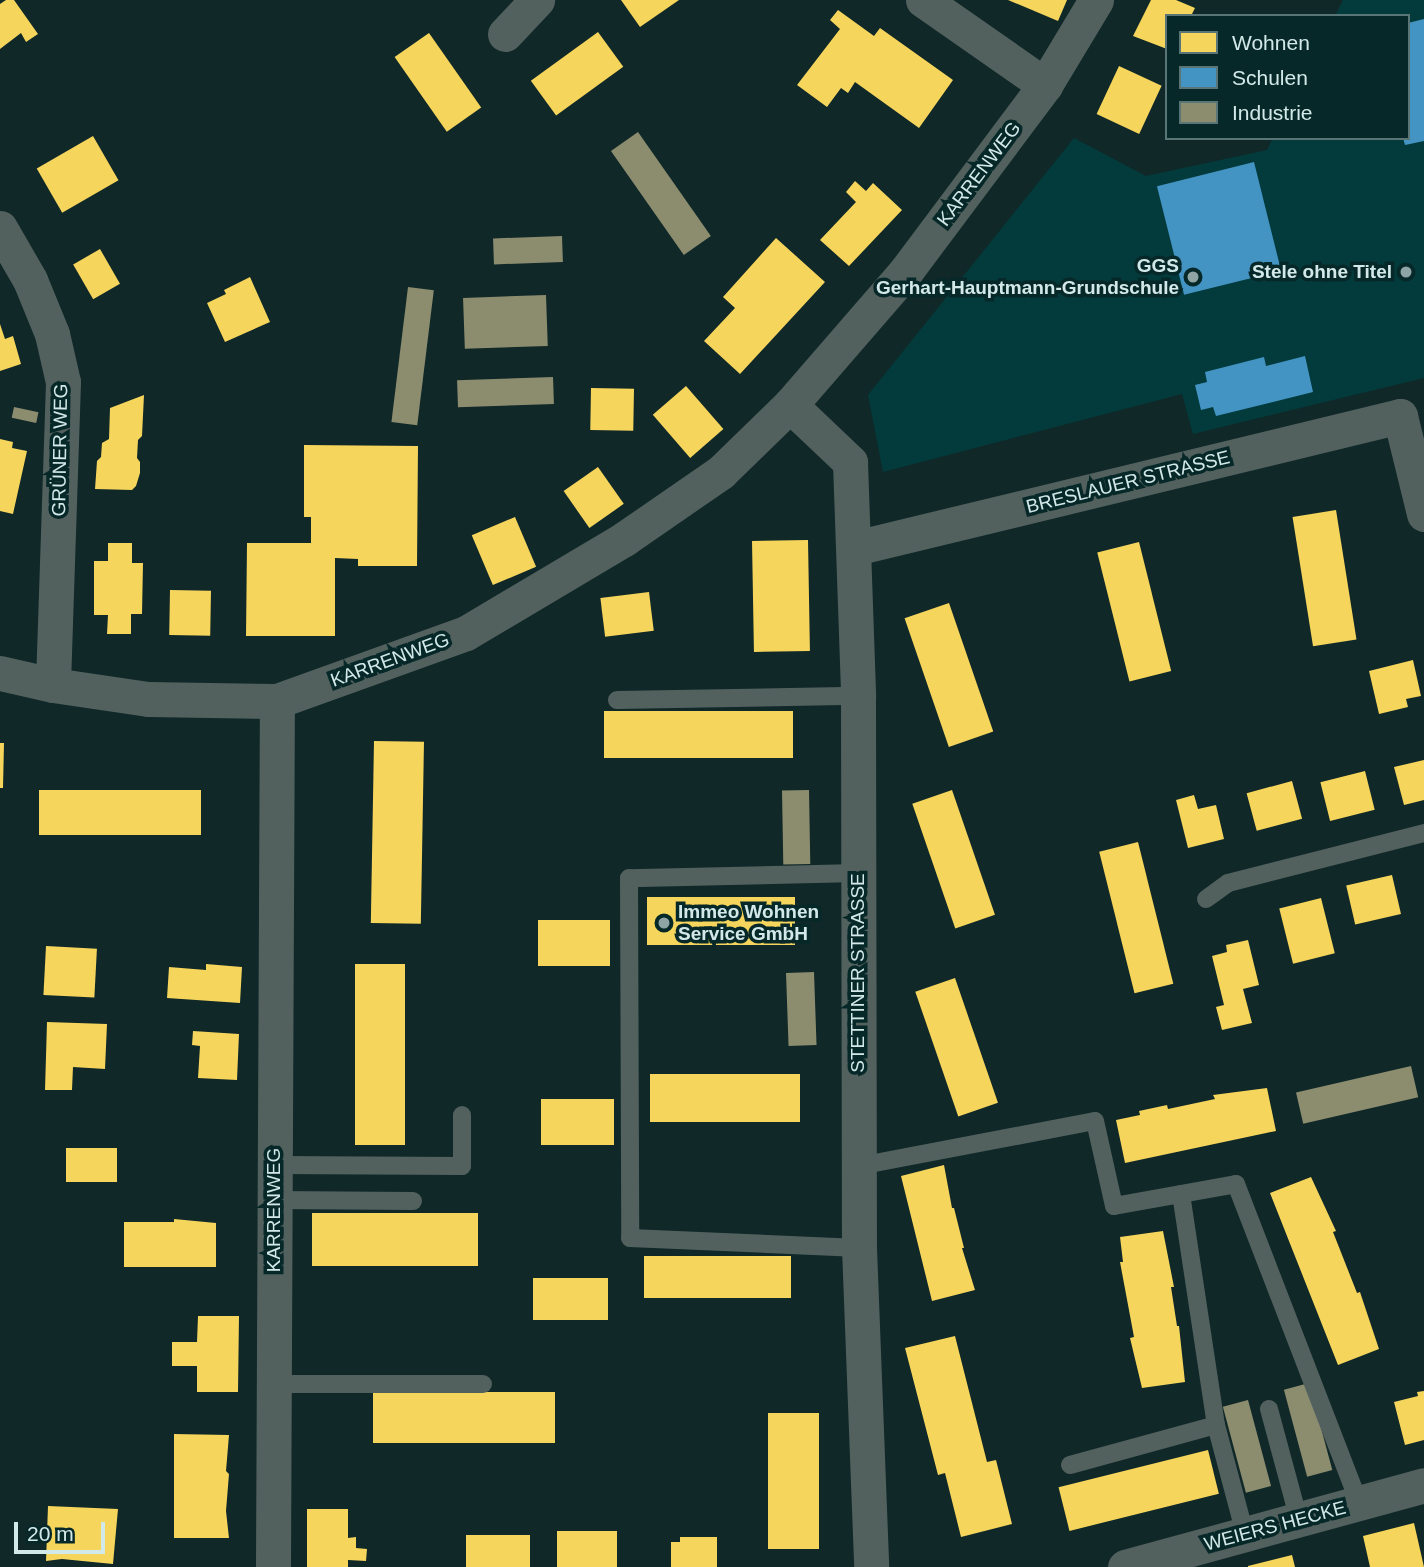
<!DOCTYPE html>
<html>
<head>
<meta charset="utf-8">
<style>
  body { margin:0 }
  #map { position:relative; width:1424px; height:1567px; overflow:hidden; background:#102828; font-family:Helvetica,sans-serif }
  div>[style] { position:absolute }
  [style*='--x'] { left:calc(var(--x)*1px); top:calc(var(--y)*1px); width:calc(var(--w)*1px); rotate:calc(var(--a)*1deg) }
  .built>* { inset:0; background:#033b3c }
  .homes>* { inset:0; background:#f6d55c; transform-origin:0 0 }
  .schools>* { inset:0; background:#4393c3; transform-origin:0 0 }
  .industry>* { inset:0; background:#8c8c6e; transform-origin:0 0 }
  .service>* { height:18px; margin:-9px; padding:0 9px; transform-origin:9px; border-radius:9px; background:#52615e }
  .minor>* { height:35px; margin:-17.5px; padding:0 17.5px; transform-origin:17.5px; border-radius:17.5px; background:#52615e }
  .dots>* { width:19px; height:19px; translate:-50% -50%; box-sizing:border-box; border:4px solid #072828; border-radius:50% }
  span { translate:-50% -50%; white-space:nowrap; text-align:center; line-height:1.15; -webkit-text-stroke:7px #072828; paint-order:stroke }
  .street-label { font-size:19px; color:#d3e9e9 }
  .poi-label { font-size:19px; color:#d3e9e9; font-weight:700 }
  .right { translate:-100% -50%; text-align:right }
  .left { translate:0 -50%; text-align:left }
  .legend { position:absolute; left:1165px; top:14px; width:245px; height:126px; box-sizing:border-box; background:#072828; border:2px solid #597575; margin:0; padding:9px 12px; list-style:none; font-size:21px; color:#d3e9e9 }
  .legend li { display:flex; align-items:center; gap:14px; height:35px }
  .legend b { width:35px; border:2px solid #597575 }
  .scale { position:absolute; left:14px; top:1522px; width:91px; height:32px; box-sizing:border-box; border:4px solid #d3e9e9; border-top:0; padding-left:9px; font-size:21px; line-height:24px; white-space:nowrap; color:#d3e9e9; -webkit-text-stroke:5px #072828; paint-order:stroke }
</style>
</head>
<body>
<div id="map">
  <div class="built">
    <div style="clip-path:polygon(1343px 0,1424px 0,1424px 378px,1193px 434px,1182px 394px,883px 472px,868px 395px,1074px 138px,1146px 176px,1267px 150px,1273px 138px,1408px 138px,1408px 16px,1335px 16px)"></div>
  </div>
  <div class="homes">
    <div style="clip-path:polygon(6px 0,14px 0,38px 34px,26px 42px,21px 33px,0 49px,0 4px)"></div>
    <div style="clip-path:polygon(621px 0,679px 0,640px 27px)"></div>
    <div style="clip-path:polygon(1008px 0,1067px 0,1058px 21px)"></div>
    <div style="clip-path:polygon(1151px 0,1176px 0,1195px 8px,1191px 16px,1167px 16px,1167px 49px,1133px 36px)"></div>
    <div style="clip-path:polygon(838px 10px,874px 36px,880px 28px,953px 80px,919px 128px,855px 82px,848px 93px,841px 88px,827px 107px,797px 85px,840px 29px,830px 20px)"></div>
    <div style="left:598px;top:32px;width:43px;height:83px;rotate:54deg"></div>
    <div style="left:429px;top:33px;width:91px;height:42px;rotate:55deg"></div>
    <div style="left:1119px;top:66px;width:47px;height:53px;rotate:25deg"></div>
    <div style="left:93px;top:136px;width:51px;height:65px;rotate:60deg"></div>
    <div style="clip-path:polygon(855px 181px,866px 191px,873px 183px,902px 210px,849px 266px,820px 240px,856px 202px,846px 192px)"></div>
    <div style="clip-path:polygon(776px 238px,825px 282px,740px 374px,704px 341px,735px 308px,723px 297px)"></div>
    <div style="left:100px;top:249px;width:40px;height:31px;rotate:60deg"></div>
    <div style="clip-path:polygon(250px 277px,270px 322px,225px 342px,207px 303px,226px 294px,224px 290px)"></div>
    <div style="clip-path:polygon(0 324px,5px 339px,13px 336px,21px 364px,0 371px)"></div>
    <div style="left:686px;top:386px;width:57px;height:44px;rotate:49deg"></div>
    <div style="left:591px;top:388px;width:43px;height:42px;rotate:1deg"></div>
    <div style="clip-path:polygon(144px 395px,142px 436px,138px 440px,137px 458px,140px 462px,140px 473px,136px 486px,132px 490px,95px 489px,97px 461px,101px 457px,102px 443px,109px 439px,110px 408px)"></div>
    <div style="clip-path:polygon(0 439px,13px 442px,12px 448px,27px 451px,13px 514px,0 511px)"></div>
    <div style="clip-path:polygon(304px 445px,418px 446px,417px 566px,358px 566px,358px 559px,335px 558px,335px 636px,246px 636px,247px 543px,311px 543px,311px 517px,304px 517px)"></div>
    <div style="left:598px;top:467px;width:45px;height:42px;rotate:55deg"></div>
    <div style="left:1336px;top:510px;width:131px;height:44px;rotate:81deg"></div>
    <div style="left:515px;top:517px;width:54px;height:47px;rotate:67deg"></div>
    <div style="left:808px;top:540px;width:111px;height:56px;rotate:89deg"></div>
    <div style="left:1139px;top:542px;width:133px;height:43px;rotate:76deg"></div>
    <div style="clip-path:polygon(108px 543px,132px 543px,132px 563px,143px 563px,142px 614px,131px 614px,131px 634px,107px 634px,108px 615px,94px 615px,94px 561px,108px 561px)"></div>
    <div style="left:170px;top:590px;width:41px;height:45px;rotate:1deg"></div>
    <div style="left:649px;top:592px;width:39px;height:49px;rotate:83deg"></div>
    <div style="left:949px;top:603px;width:136px;height:47px;rotate:71deg"></div>
    <div style="clip-path:polygon(1413px 660px,1421px 696px,1406px 699px,1408px 707px,1379px 714px,1369px 671px)"></div>
    <div style="left:604px;top:711px;width:189px;height:47px"></div>
    <div style="left:374px;top:741px;width:50px;height:182px;rotate:1deg"></div>
    <div style="clip-path:polygon(0 743px,4px 743px,3px 788px,0 788px)"></div>
    <div style="clip-path:polygon(1424px 760px,1424px 800px,1404px 805px,1394px 767px)"></div>
    <div style="left:1365px;top:771px;width:40px;height:46px;rotate:76deg"></div>
    <div style="left:1292px;top:781px;width:39px;height:47px;rotate:75deg"></div>
    <div style="left:39px;top:790px;width:162px;height:45px"></div>
    <div style="left:952px;top:790px;width:132px;height:42px;rotate:71deg"></div>
    <div style="clip-path:polygon(1194px 795px,1198px 809px,1216px 805px,1224px 839px,1188px 848px,1176px 800px)"></div>
    <div style="left:1138px;top:842px;width:146px;height:40px;rotate:76deg"></div>
    <div style="left:1392px;top:875px;width:40px;height:47px;rotate:77deg"></div>
    <div style="left:647px;top:897px;width:148px;height:48px"></div>
    <div style="left:1321px;top:898px;width:57px;height:43px;rotate:76deg"></div>
    <div style="left:538px;top:920px;width:72px;height:46px"></div>
    <div style="clip-path:polygon(1248px 940px,1259px 985px,1243px 989px,1252px 1023px,1222px 1030px,1216px 1007px,1224px 1005px,1212px 956px,1227px 952px,1226px 945px)"></div>
    <div style="left:46px;top:946px;width:51px;height:49px;rotate:3deg"></div>
    <div style="clip-path:polygon(206px 964px,242px 967px,240px 1003px,167px 998px,169px 967px,206px 970px)"></div>
    <div style="left:355px;top:964px;width:50px;height:181px"></div>
    <div style="left:955px;top:978px;width:132px;height:42px;rotate:71deg"></div>
    <div style="clip-path:polygon(47px 1022px,107px 1024px,105px 1069px,73px 1067px,72px 1090px,45px 1090px)"></div>
    <div style="clip-path:polygon(193px 1031px,239px 1034px,237px 1080px,198px 1078px,200px 1046px,192px 1045px)"></div>
    <div style="left:650px;top:1074px;width:150px;height:48px"></div>
    <div style="clip-path:polygon(1267px 1088px,1276px 1131px,1125px 1163px,1116px 1120px,1140px 1115px,1139px 1111px,1167px 1105px,1168px 1109px,1215px 1099px,1213px 1095px)"></div>
    <div style="left:541px;top:1099px;width:73px;height:46px"></div>
    <div style="left:66px;top:1148px;width:51px;height:34px"></div>
    <div style="clip-path:polygon(944px 1165px,952px 1208px,954px 1208px,964px 1248px,962px 1248px,975px 1290px,932px 1301px,901px 1176px)"></div>
    <div style="clip-path:polygon(1311px 1177px,1336px 1231px,1333px 1232px,1357px 1293px,1360px 1292px,1379px 1349px,1338px 1365px,1270px 1193px)"></div>
    <div style="left:312px;top:1213px;width:166px;height:53px"></div>
    <div style="clip-path:polygon(174px 1219px,216px 1223px,216px 1267px,124px 1267px,124px 1222px,174px 1222px)"></div>
    <div style="clip-path:polygon(1163px 1231px,1174px 1287px,1171px 1287px,1177px 1326px,1179px 1326px,1185px 1382px,1142px 1388px,1130px 1338px,1134px 1337px,1120px 1262px,1123px 1262px,1120px 1237px)"></div>
    <div style="left:644px;top:1256px;width:147px;height:42px"></div>
    <div style="left:533px;top:1278px;width:75px;height:42px"></div>
    <div style="clip-path:polygon(198px 1316px,239px 1316px,238px 1392px,197px 1392px,197px 1366px,172px 1366px,172px 1342px,197px 1342px)"></div>
    <div style="clip-path:polygon(955px 1336px,987px 1462px,996px 1460px,1012px 1524px,961px 1537px,945px 1473px,938px 1475px,905px 1348px)"></div>
    <div style="clip-path:polygon(1424px 1391px,1424px 1440px,1405px 1445px,1394px 1402px,1418px 1396px,1417px 1392px)"></div>
    <div style="left:373px;top:1392px;width:182px;height:51px"></div>
    <div style="left:768px;top:1413px;width:51px;height:136px"></div>
    <div style="clip-path:polygon(174px 1434px,229px 1435px,226px 1471px,229px 1474px,226px 1511px,229px 1538px,174px 1538px)"></div>
    <div style="left:1208px;top:1450px;width:45px;height:154px;rotate:76deg"></div>
    <div style="clip-path:polygon(48px 1506px,118px 1509px,113px 1564px,62px 1559px,46px 1561px)"></div>
    <div style="clip-path:polygon(307px 1509px,348px 1509px,348px 1538px,356px 1537px,356px 1548px,367px 1549px,366px 1561px,348px 1560px,348px 1567px,307px 1567px)"></div>
    <div style="clip-path:polygon(1414px 1523px,1424px 1567px,1370px 1567px,1363px 1536px)"></div>
    <div style="left:557px;top:1531px;width:60px;height:36px"></div>
    <div style="left:466px;top:1535px;width:64px;height:32px"></div>
    <div style="clip-path:polygon(680px 1537px,717px 1537px,717px 1567px,671px 1567px,671px 1542px,680px 1542px)"></div>
    <div style="clip-path:polygon(1292px 1555px,1295px 1567px,1248px 1567px,1248px 1566px)"></div>
  </div>
  <div class="schools">
    <div style="clip-path:polygon(1424px 19px,1424px 141px,1405px 145px,1403px 138px,1408px 138px,1408px 23px)"></div>
    <div style="left:1254px;top:162px;width:112px;height:100px;rotate:76deg"></div>
    <div style="clip-path:polygon(1305px 356px,1313px 392px,1216px 416px,1213px 407px,1201px 410px,1195px 385px,1207px 382px,1205px 372px,1264px 357px,1266px 366px)"></div>
  </div>
  <div class="industry">
    <div style="left:638px;top:132px;width:127px;height:33px;rotate:55deg"></div>
    <div style="left:562px;top:236px;width:26px;height:69px;rotate:88deg"></div>
    <div style="left:408px;top:287px;width:26px;height:136px;rotate:7deg"></div>
    <div style="left:546px;top:295px;width:51px;height:83px;rotate:88deg"></div>
    <div style="left:553px;top:377px;width:27px;height:96px;rotate:88deg"></div>
    <div style="left:14px;top:407px;width:25px;height:11px;rotate:12deg"></div>
    <div style="left:809px;top:790px;width:74px;height:27px;rotate:89deg"></div>
    <div style="left:814px;top:972px;width:73px;height:28px;rotate:88deg"></div>
    <div style="left:1411px;top:1066px;width:32px;height:118px;rotate:77deg"></div>
    <div style="left:1309px;top:1383px;width:90px;height:26px;rotate:75deg"></div>
    <div style="left:1248px;top:1400px;width:89px;height:26px;rotate:75deg"></div>
  </div>
  <div class="service">
    <div style="--x:617;--y:700;--w:241;--a:-1"></div>
    <div style="--x:858;--y:873;--w:229;--a:178.7"></div>
    <div style="--x:629;--y:878;--w:360;--a:89.8"></div>
    <div style="--x:630;--y:1238;--w:229;--a:2.5"></div>
    <div style="--x:1206;--y:899;--w:27;--a:-36"></div>
    <div style="--x:1228;--y:883;--w:202;--a:-14.3"></div>
    <div style="--x:275;--y:1165;--w:187;--a:0.3"></div>
    <div style="--x:462;--y:1166;--w:51;--a:-90"></div>
    <div style="--x:859;--y:1166;--w:240;--a:-10.8"></div>
    <div style="--x:1095;--y:1121;--w:87;--a:77.4"></div>
    <div style="--x:1114;--y:1206;--w:124;--a:-10.2"></div>
    <div style="--x:1236;--y:1184;--w:342;--a:68.9"></div>
    <div style="--x:1181;--y:1194;--w:234;--a:81.4"></div>
    <div style="--x:274;--y:1200;--w:139;--a:0.4"></div>
    <div style="--x:274;--y:1384;--w:209;--a:0"></div>
    <div style="--x:1269;--y:1409;--w:115;--a:74.9"></div>
    <div style="--x:1070;--y:1465;--w:151;--a:-15.3"></div>
    <div style="--x:1216;--y:1425;--w:113;--a:75.1"></div>
  </div>
  <div class="minor">
    <div style="--x:923;--y:0;--w:149;--a:34.9"></div>
    <div style="--x:505;--y:34;--w:47;--a:-46.7"></div>
    <div style="--x:0;--y:228;--w:60;--a:60"></div>
    <div style="--x:30;--y:280;--w:58;--a:67.8"></div>
    <div style="--x:52;--y:334;--w:49;--a:77.1"></div>
    <div style="--x:63;--y:382;--w:303;--a:91.9"></div>
    <div style="--x:790;--y:405;--w:83;--a:43.5"></div>
    <div style="--x:850;--y:462;--w:234;--a:88"></div>
    <div style="--x:858;--y:696;--w:552;--a:89.9"></div>
    <div style="--x:859;--y:1248;--w:319;--a:87.8"></div>
    <div style="--x:855;--y:548;--w:561;--a:-13.61"></div>
    <div style="--x:1400;--y:416;--w:101;--a:76.2"></div>
    <div style="--x:0;--y:673;--w:54;--a:12.8"></div>
    <div style="--x:53;--y:685;--w:96;--a:8.4"></div>
    <div style="--x:148;--y:699;--w:129;--a:0.9"></div>
    <div style="--x:277;--y:701;--w:201;--a:-19.8"></div>
    <div style="--x:466;--y:633;--w:184;--a:-30.7"></div>
    <div style="--x:624;--y:539;--w:118;--a:-34.6"></div>
    <div style="--x:721;--y:472;--w:96;--a:-44.2"></div>
    <div style="--x:790;--y:405;--w:177;--a:-49.1"></div>
    <div style="--x:906;--y:271;--w:232;--a:-53.2"></div>
    <div style="--x:1045;--y:85;--w:99;--a:-59"></div>
    <div style="--x:273;--y:1567;--w:866;--a:-89.74"></div>
    <div style="--x:1125;--y:1567;--w:310;--a:-15.3"></div>
  </div>
  <div class="dots">
    <div style="left:1406px;top:272px;background:#8fa5a5"></div>
    <div style="left:1193px;top:277px;background:#8fa5a5"></div>
    <div style="left:664px;top:923px;background:#8fa5a5"></div>
  </div>
  <div class="street-label">
    <span style="left:979px;top:174px;rotate:-53deg">KARRENWEG</span>
    <span style="left:60px;top:450px;rotate:-89deg">GRÜNER WEG</span>
    <span style="left:1128px;top:482px;rotate:-14deg">BRESLAUER STRASSE</span>
    <span style="left:390px;top:660px;rotate:-20deg">KARRENWEG</span>
    <span style="left:858px;top:973px;rotate:-90deg">STETTINER STRASSE</span>
    <span style="left:274px;top:1210px;rotate:-90deg">KARRENWEG</span>
    <span style="left:1275px;top:1526px;rotate:-15deg">WEIERS HECKE</span>
  </div>
  <div class="poi-label">
    <span class="right" style="left:1179px;top:277px">GGS<br>Gerhart-Hauptmann-Grundschule</span>
    <span class="right" style="left:1392px;top:272px">Stele ohne Titel</span>
    <span class="left" style="left:678px;top:923px">Immeo Wohnen<br>Service GmbH</span>
  </div>
  <ul class="legend">
  <li><b style="height:19px;background:#f6d55c"></b>Wohnen</li>
  <li><b style="height:19px;background:#4393c3"></b>Schulen</li>
  <li><b style="height:19px;background:#8c8c6e"></b>Industrie</li>
  </ul>
  <div class="scale">20 m</div>
</div>
</body>
</html>
